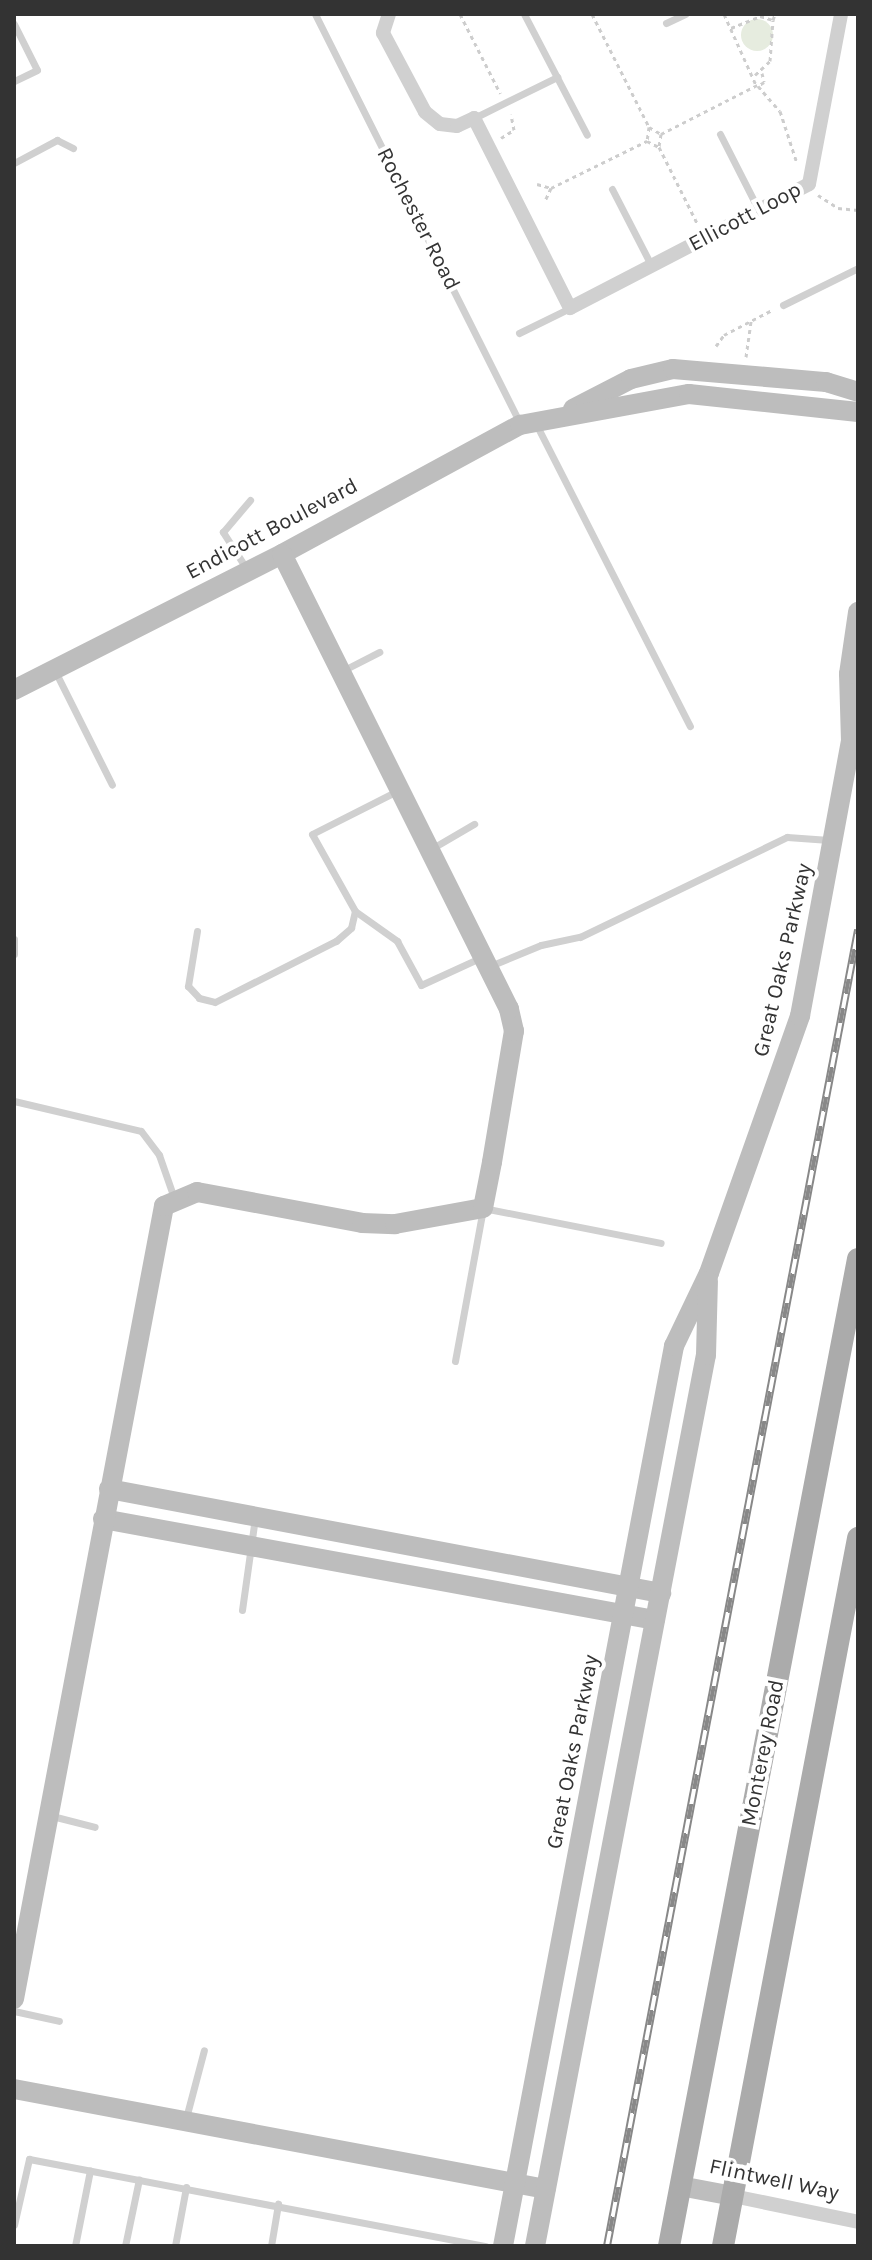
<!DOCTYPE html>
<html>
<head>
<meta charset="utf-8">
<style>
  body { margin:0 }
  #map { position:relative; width:872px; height:2260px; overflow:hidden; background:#fff; font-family:Karla,sans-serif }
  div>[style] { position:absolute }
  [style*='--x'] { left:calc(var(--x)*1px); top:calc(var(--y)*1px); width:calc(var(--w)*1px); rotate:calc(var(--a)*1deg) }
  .green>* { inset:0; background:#e6ecdf }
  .round { border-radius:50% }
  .path>* { height:3px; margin-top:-1.5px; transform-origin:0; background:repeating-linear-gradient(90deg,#cdcdcd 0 4px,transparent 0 8px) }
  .lane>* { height:7px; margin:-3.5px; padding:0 3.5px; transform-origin:3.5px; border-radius:3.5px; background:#d0d0d0 }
  .street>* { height:14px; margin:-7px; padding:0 7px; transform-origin:7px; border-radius:7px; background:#d0d0d0 }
  .secondary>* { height:20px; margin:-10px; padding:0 10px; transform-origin:10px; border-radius:10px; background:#bdbdbd }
  .primary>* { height:22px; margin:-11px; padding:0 11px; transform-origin:11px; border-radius:11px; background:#ababab }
  .rail>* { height:8px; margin-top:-4px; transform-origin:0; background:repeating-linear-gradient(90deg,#fff 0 15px,#888 0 30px); box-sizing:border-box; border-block:2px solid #888 }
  span { translate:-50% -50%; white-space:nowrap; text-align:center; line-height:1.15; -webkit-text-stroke:8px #fff; paint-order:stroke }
  .street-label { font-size:22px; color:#333 }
  .frame { position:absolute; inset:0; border:16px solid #333; pointer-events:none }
</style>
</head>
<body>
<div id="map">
  <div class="green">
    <div class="round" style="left:741px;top:19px;width:32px;height:32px"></div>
  </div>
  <div class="path">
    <div style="--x:460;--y:14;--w:89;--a:63.1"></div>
    <div style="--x:592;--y:14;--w:127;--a:63.2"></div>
    <div style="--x:649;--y:127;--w:14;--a:98"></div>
    <div style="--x:724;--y:14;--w:78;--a:65.7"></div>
    <div style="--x:731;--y:28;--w:31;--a:-22"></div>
    <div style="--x:760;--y:16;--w:14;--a:17"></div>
    <div style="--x:773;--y:20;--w:6;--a:-72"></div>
    <div style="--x:762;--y:73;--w:9;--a:77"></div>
    <div style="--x:764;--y:82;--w:7;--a:146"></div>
    <div style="--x:758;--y:86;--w:33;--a:49"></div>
    <div style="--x:780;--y:111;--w:52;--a:71.9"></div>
    <div style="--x:755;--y:75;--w:21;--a:-43"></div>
    <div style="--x:770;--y:61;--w:41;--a:-85.8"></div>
    <div style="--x:649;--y:127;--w:14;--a:30"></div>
    <div style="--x:661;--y:134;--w:108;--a:-27"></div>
    <div style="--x:661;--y:134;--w:13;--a:99"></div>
    <div style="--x:659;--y:147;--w:85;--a:63.4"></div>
    <div style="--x:501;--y:138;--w:15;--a:-32"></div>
    <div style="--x:514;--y:130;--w:16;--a:-101"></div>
    <div style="--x:537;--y:184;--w:15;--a:16"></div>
    <div style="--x:551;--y:188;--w:14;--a:115"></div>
    <div style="--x:551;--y:188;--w:107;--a:-26.1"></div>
    <div style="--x:647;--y:141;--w:13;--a:27"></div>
    <div style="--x:818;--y:195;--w:24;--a:33"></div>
    <div style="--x:838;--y:208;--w:20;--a:6"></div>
    <div style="--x:716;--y:346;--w:14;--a:-54"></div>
    <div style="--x:724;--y:335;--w:54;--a:-27.5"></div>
    <div style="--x:746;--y:357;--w:36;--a:-82"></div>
  </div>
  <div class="lane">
    <div style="--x:315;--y:14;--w:458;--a:63.4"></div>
    <div style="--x:524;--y:14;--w:136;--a:62.5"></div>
    <div style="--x:666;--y:23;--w:21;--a:-25"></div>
    <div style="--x:14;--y:24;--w:51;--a:63.4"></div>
    <div style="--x:37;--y:70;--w:25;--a:154"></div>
    <div style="--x:474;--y:118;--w:93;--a:-26.3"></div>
    <div style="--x:720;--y:134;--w:86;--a:63.1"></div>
    <div style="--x:14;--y:163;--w:49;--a:-28.1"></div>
    <div style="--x:57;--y:140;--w:18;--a:27"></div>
    <div style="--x:612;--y:189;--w:85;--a:62.8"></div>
    <div style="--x:783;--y:305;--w:84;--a:-26.3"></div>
    <div style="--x:519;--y:333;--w:57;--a:-26.1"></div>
    <div style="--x:536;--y:424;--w:339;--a:63"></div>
    <div style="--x:246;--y:568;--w:43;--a:-122.6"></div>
    <div style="--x:223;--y:532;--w:42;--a:-49.8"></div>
    <div style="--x:55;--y:671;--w:127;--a:63.4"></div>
    <div style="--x:342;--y:671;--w:42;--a:-27.2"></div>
    <div style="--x:431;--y:849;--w:50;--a:-30.2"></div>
    <div style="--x:355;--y:911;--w:52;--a:35.5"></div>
    <div style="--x:397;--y:941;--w:50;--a:61.4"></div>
    <div style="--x:421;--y:985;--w:65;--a:-24.6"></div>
    <div style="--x:197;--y:931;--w:56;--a:99.3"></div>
    <div style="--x:188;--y:986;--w:16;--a:47"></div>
    <div style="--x:199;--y:998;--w:16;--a:14"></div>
    <div style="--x:215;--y:1002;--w:136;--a:-26.8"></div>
    <div style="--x:336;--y:941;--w:20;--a:-41"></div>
    <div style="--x:351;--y:928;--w:17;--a:-77"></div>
    <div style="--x:355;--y:911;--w:88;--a:-119.2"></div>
    <div style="--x:312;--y:834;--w:95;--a:-26.8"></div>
    <div style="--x:14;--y:939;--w:15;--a:90"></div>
    <div style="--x:490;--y:966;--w:55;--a:-22.4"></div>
    <div style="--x:541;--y:945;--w:40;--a:-12"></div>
    <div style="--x:580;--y:937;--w:230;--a:-25.8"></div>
    <div style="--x:787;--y:837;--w:42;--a:4.1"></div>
    <div style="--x:14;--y:1101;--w:130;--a:13.3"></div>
    <div style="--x:141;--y:1131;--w:30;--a:53"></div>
    <div style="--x:159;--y:1155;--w:46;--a:70.8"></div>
    <div style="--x:455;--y:1361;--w:156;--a:-79.6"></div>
    <div style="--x:483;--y:1208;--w:181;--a:11.1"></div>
    <div style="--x:242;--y:1610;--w:94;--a:-82"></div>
    <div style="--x:52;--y:1816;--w:44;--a:14.3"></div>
    <div style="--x:14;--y:2011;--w:46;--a:12.5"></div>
    <div style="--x:186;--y:2118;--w:70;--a:-75.2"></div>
    <div style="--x:14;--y:2225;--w:68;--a:-77.2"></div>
    <div style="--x:29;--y:2159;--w:465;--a:10.8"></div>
    <div style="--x:75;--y:2246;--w:77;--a:-78.8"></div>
    <div style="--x:125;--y:2246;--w:68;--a:-78.2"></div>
    <div style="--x:175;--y:2246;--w:60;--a:-79.4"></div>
    <div style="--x:271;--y:2246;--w:43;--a:-80.5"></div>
  </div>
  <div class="street">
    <div style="--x:389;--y:14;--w:20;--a:108"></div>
    <div style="--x:383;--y:33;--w:89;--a:62"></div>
    <div style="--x:425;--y:112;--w:19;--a:39"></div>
    <div style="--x:440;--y:124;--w:17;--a:7"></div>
    <div style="--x:457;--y:126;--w:19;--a:-25"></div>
    <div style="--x:474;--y:118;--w:213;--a:63.2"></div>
    <div style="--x:570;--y:308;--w:269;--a:-27.4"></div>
    <div style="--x:809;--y:184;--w:173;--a:-79.3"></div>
    <div style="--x:733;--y:2196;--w:128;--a:11.7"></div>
  </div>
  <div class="secondary">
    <div style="--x:573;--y:409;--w:65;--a:-27.3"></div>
    <div style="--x:631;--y:379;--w:43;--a:-13.4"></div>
    <div style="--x:673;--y:369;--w:154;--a:4.9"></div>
    <div style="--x:826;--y:382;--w:34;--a:17"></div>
    <div style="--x:14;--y:690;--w:301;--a:-26.9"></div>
    <div style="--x:282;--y:554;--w:271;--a:-28.5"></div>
    <div style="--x:520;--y:425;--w:172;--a:-10.4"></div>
    <div style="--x:689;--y:394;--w:170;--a:6.1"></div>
    <div style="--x:109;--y:1489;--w:562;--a:10.67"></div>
    <div style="--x:103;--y:1519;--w:561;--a:10.37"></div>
    <div style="--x:14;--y:1999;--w:807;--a:-79.29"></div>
    <div style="--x:164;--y:1206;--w:36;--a:-23"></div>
    <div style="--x:197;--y:1192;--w:168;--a:10.6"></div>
    <div style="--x:362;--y:1223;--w:33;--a:2"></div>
    <div style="--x:395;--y:1224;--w:89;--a:-10.3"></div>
    <div style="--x:483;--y:1208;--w:47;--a:-78.9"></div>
    <div style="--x:492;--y:1162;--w:133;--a:-80.5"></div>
    <div style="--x:514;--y:1031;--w:23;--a:-103"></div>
    <div style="--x:509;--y:1009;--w:508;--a:-116.51"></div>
    <div style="--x:14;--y:2089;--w:541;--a:10.65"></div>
    <div style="--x:680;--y:2186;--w:54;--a:10.7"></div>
    <div style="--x:503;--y:2246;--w:916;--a:-79.24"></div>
    <div style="--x:674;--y:1346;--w:81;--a:-64.4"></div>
    <div style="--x:709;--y:1273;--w:273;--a:-70.5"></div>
    <div style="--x:800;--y:1016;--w:280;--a:-79.5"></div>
    <div style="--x:851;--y:741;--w:67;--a:-91.7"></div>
    <div style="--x:849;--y:674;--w:63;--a:-81.7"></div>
    <div style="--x:535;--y:2246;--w:907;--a:-79.14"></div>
    <div style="--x:706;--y:1355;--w:74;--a:-88.5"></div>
  </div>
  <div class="primary">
    <div style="--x:669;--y:2246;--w:1005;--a:-79.16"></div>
    <div style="--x:723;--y:2246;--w:721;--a:-79.2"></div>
  </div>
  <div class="rail">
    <div style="--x:607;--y:2246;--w:1340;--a:-79.2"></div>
  </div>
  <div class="street-label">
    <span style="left:745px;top:217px;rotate:-28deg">Ellicott Loop</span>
    <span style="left:418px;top:219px;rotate:63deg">Rochester Road</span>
    <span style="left:272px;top:529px;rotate:-28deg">Endicott Boulevard</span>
    <span style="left:783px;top:960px;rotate:-77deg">Great Oaks Parkway</span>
    <span style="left:573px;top:1752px;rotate:-79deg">Great Oaks Parkway</span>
    <span style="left:763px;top:1753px;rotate:-79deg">Monterey Road</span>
    <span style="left:774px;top:2180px;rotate:12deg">Flintwell Way</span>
  </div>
  <div class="frame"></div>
</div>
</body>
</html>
